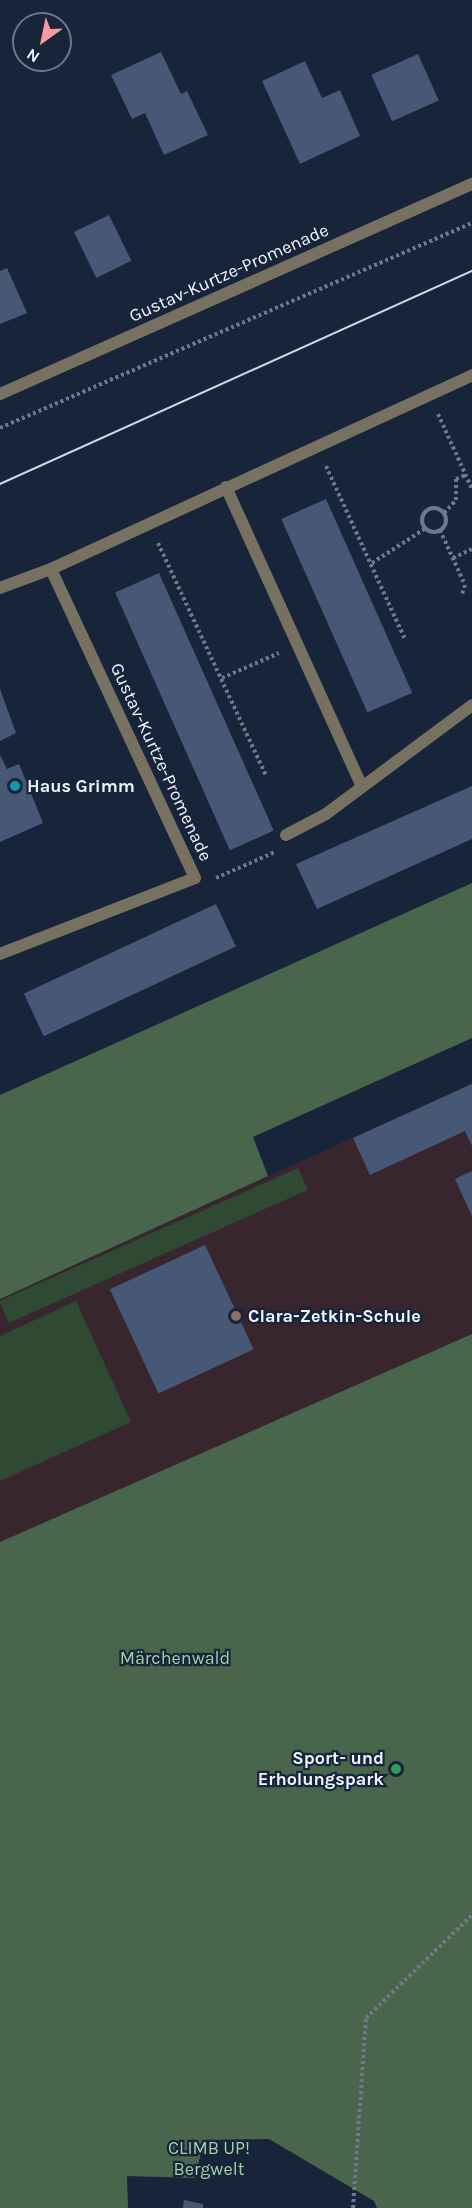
<!DOCTYPE html>
<html>
<head>
<meta charset="utf-8">
<style>
  body { margin:0 }
  #map { position:relative; width:472px; height:2208px; overflow:hidden; background:#17243a; font-family:Karla,sans-serif }
  div>[style] { position:absolute }
  [style*='--x'] { left:calc(var(--x)*1px); top:calc(var(--y)*1px); width:calc(var(--w)*1px); rotate:calc(var(--a)*1deg) }
  .education>* { inset:0; background:#37262e }
  .green>* { inset:0; background:#2f4932; transform-origin:0 0 }
  .forest>* { inset:0; background:#49664c }
  .building>* { inset:0; background:#465875; transform-origin:0 0 }
  .path>* { height:4px; margin-top:-2px; transform-origin:0; background:repeating-linear-gradient(90deg,#6f798a 0 3px,transparent 0 6px) }
  .path>.ring { margin:-2px; padding:0; box-sizing:content-box; background:none; border:4px solid #6f798a; border-radius:50% }
  .street>* { height:12px; margin:-6px; padding:0 6px; transform-origin:6px; border-radius:6px; background:#777162 }
  .tram>* { height:1.5px; margin:-0.75px; padding:0 0.75px; transform-origin:0.75px; border-radius:0.75px; background:#d0d6e2 }
  .dots>* { width:16px; height:16px; translate:-50% -50%; box-sizing:border-box; border:3px solid #17243a; border-radius:50% }
  span { translate:-50% -50%; white-space:nowrap; text-align:center; line-height:1.15; -webkit-text-stroke:4.5px #17243a; paint-order:stroke }
  .street-label { font-size:18px; color:#eff4fe }
  .poi-label { font-size:18px; color:#eff4fe; font-weight:700 }
  .left { translate:0 -50%; text-align:left }
  .right { translate:-100% -50%; text-align:right }
  .park-label { font-size:18px; color:#9fd2a4 }
  .north { position:absolute; left:12px; top:12px; width:60px; height:60px; box-sizing:border-box; background:#17243a; border:2px solid #6d7788; border-radius:50%; rotate:213deg; font-size:16px; font-weight:700; line-height:24px; text-align:center; color:#eff4fe }
  .north::after { content:''; display:block; margin:auto; width:21px; height:27px; background:#f59b9d; clip-path:polygon(50% 0,100% 100%,50% 72%,0 100%) }
</style>
</head>
<body>
<div id="map">
  <div class="education">
    <div style="clip-path:polygon(472px 1083px,472px 1334px,0 1542px,0 1299px)"></div>
  </div>
  <div class="green">
    <div style="left:298px;top:1168px;width:24px;height:327px;rotate:66deg"></div>
    <div style="clip-path:polygon(76px 1301px,131px 1422px,0 1481px,0 1336px)"></div>
  </div>
  <div class="forest">
    <div style="clip-path:polygon(472px 883px,472px 1038px,253px 1137px,268px 1176px,0 1299px,0 1095px)"></div>
    <div style="clip-path:polygon(472px 1334px,472px 2208px,377px 2208px,374px 2201px,269px 2139px,204px 2140px,195px 2178px,127px 2176px,128px 2208px,0 2208px,0 1542px)"></div>
  </div>
  <div class="building">
    <div style="clip-path:polygon(161px 52px,181px 94px,187px 91px,208px 135px,164px 155px,145px 113px,132px 119px,111px 75px)"></div>
    <div style="left:418px;top:54px;width:51px;height:51px;rotate:66deg"></div>
    <div style="clip-path:polygon(305px 61px,322px 98px,340px 90px,360px 136px,300px 164px,262px 81px)"></div>
    <div style="left:109px;top:215px;width:51px;height:39px;rotate:64deg"></div>
    <div style="clip-path:polygon(7px 268px,27px 313px,0 324px,0 271px)"></div>
    <div style="left:326px;top:499px;width:212px;height:49px;rotate:66deg"></div>
    <div style="left:159px;top:573px;width:282px;height:48px;rotate:66deg"></div>
    <div style="clip-path:polygon(0 689px,16px 733px,0 741px)"></div>
    <div style="clip-path:polygon(0 755px,7px 769px,19px 764px,43px 823px,0 842px)"></div>
    <div style="clip-path:polygon(472px 786px,472px 839px,317px 909px,296px 864px)"></div>
    <div style="left:216px;top:904px;width:47px;height:212px;rotate:65deg"></div>
    <div style="clip-path:polygon(472px 1084px,472px 1146px,465px 1131px,370px 1175px,353px 1138px)"></div>
    <div style="clip-path:polygon(472px 1171px,472px 1216px,455px 1179px)"></div>
    <div style="left:205px;top:1245px;width:115px;height:105px;rotate:65deg"></div>
    <div style="clip-path:polygon(184px 2200px,203px 2204px,203px 2208px,183px 2208px)"></div>
  </div>
  <div class="path">
    <div style="--x:438;--y:414;--w:82;--a:65.6"></div>
    <div style="--x:0;--y:428;--w:515;--a:-23.48"></div>
    <div style="--x:326;--y:466;--w:190;--a:65.5"></div>
    <div class="ring" style="left:422px;top:508px;width:20px;height:20px"></div>
    <div style="--x:444;--y:513;--w:18;--a:-47"></div>
    <div style="--x:456;--y:500;--w:21;--a:-90"></div>
    <div style="--x:456;--y:479;--w:11;--a:-22"></div>
    <div style="--x:440;--y:530;--w:60;--a:65.6"></div>
    <div style="--x:465;--y:585;--w:9;--a:108"></div>
    <div style="--x:158;--y:543;--w:257;--a:65.1"></div>
    <div style="--x:453;--y:558;--w:21;--a:-25"></div>
    <div style="--x:372;--y:563;--w:64;--a:-32.9"></div>
    <div style="--x:222;--y:678;--w:62;--a:-23.7"></div>
    <div style="--x:216;--y:878;--w:64;--a:-23.8"></div>
    <div style="--x:353;--y:2208;--w:190;--a:-86.1"></div>
    <div style="--x:366;--y:2018;--w:148;--a:-44.2"></div>
  </div>
  <div class="street">
    <div style="--x:0;--y:394;--w:517;--a:-23.99"></div>
    <div style="--x:226;--y:487;--w:329;--a:65.6"></div>
    <div style="--x:0;--y:588;--w:54;--a:-20.4"></div>
    <div style="--x:51;--y:569;--w:464;--a:-24.7"></div>
    <div style="--x:286;--y:835;--w:45;--a:-27.7"></div>
    <div style="--x:326;--y:814;--w:182;--a:-36.7"></div>
    <div style="--x:0;--y:954;--w:209;--a:-21.3"></div>
    <div style="--x:195;--y:878;--w:341;--a:-115"></div>
  </div>
  <div class="tram">
    <div style="--x:0;--y:484;--w:518;--a:-24.29"></div>
  </div>
  <div class="dots">
    <div style="left:15px;top:786px;background:#0f9aa8"></div>
    <div style="left:236px;top:1316px;background:#8d6e63"></div>
    <div style="left:396px;top:1769px;background:#2e9e5b"></div>
  </div>
  <div class="street-label">
    <span style="left:229px;top:273px;rotate:-24deg">Gustav-Kurtze-Promenade</span>
    <span style="left:161px;top:762px;rotate:65deg">Gustav-Kurtze-Promenade</span>
  </div>
  <div class="poi-label">
    <span class="left" style="left:27px;top:786px">Haus Grimm</span>
    <span class="left" style="left:248px;top:1316px">Clara-Zetkin-Schule</span>
    <span class="right" style="left:384px;top:1769px">Sport- und<br>Erholungspark</span>
  </div>
  <div class="park-label">
    <span style="left:175px;top:1658px">Märchenwald</span>
    <span style="left:209px;top:2159px">CLIMB UP!<br>Bergwelt</span>
  </div>
  <div class="north">N</div>
</div>
</body>
</html>
